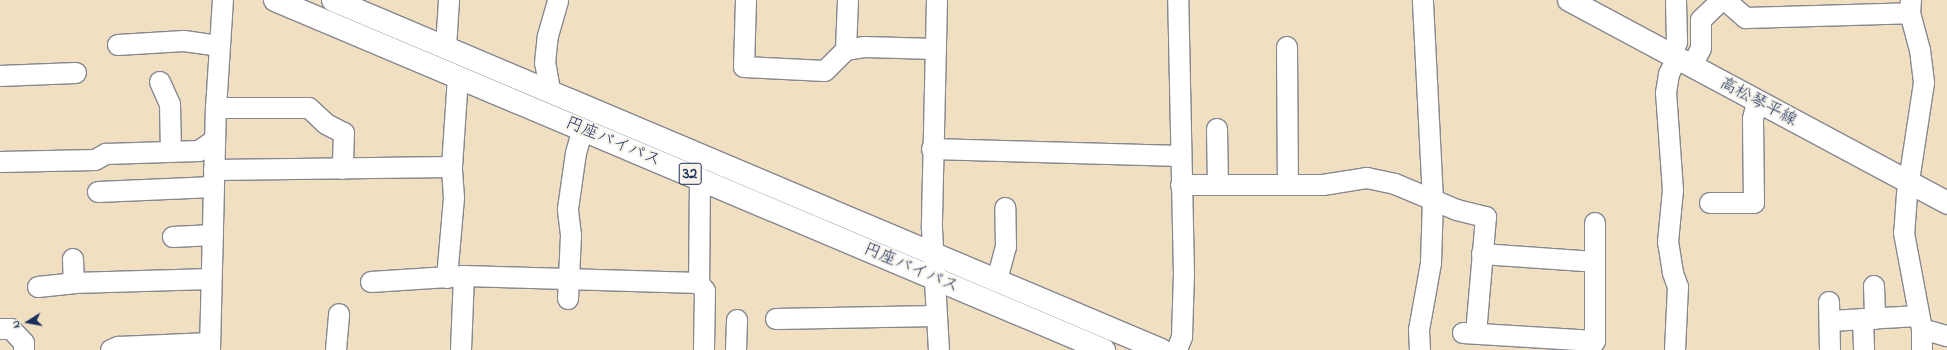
<!DOCTYPE html>
<html>
<head>
<meta charset="utf-8">
<style>
  body { margin:0 }
  #map { position:relative; width:1947px; height:350px; overflow:hidden; background:#f1dfc1; font-family:"Indie Flower","Klee One",sans-serif }
  div>[style] { position:absolute }
  [style*='--x'] { left:calc(var(--x)*1px); top:calc(var(--y)*1px); width:calc(var(--w)*1px); rotate:calc(var(--a)*1deg) }
  .roads { filter:drop-shadow(1px 0 #868790) drop-shadow(-1px 0 #868790) drop-shadow(0 1px #868790) drop-shadow(0 -1px #868790) }
  .minor>* { height:20px; margin:-10px; padding:0 10px; transform-origin:10px; border-radius:10px; background:#fff }
  .major>* { height:22px; margin:-11px; padding:0 11px; transform-origin:11px; border-radius:11px; background:#fff }
  .highway>* { height:22px; margin:-11px; padding:0 11px; transform-origin:11px; border-radius:11px; background:#fff }
  span { translate:-50% -50%; white-space:nowrap; text-align:center; line-height:1.15; -webkit-text-stroke:4px #f7f3e8; paint-order:stroke }
  .shield-label span { padding:1px 3px; background:#f7f3e8; border:1px solid; border-radius:3px; -webkit-text-stroke-width:0 }
  .shield-label { font-size:16px; color:#1b2f5e; font-weight:700 }
  .street-label { font-size:17px; color:#1b2f5e }
  .north { position:absolute; left:8px; top:302px; width:40px; height:40px; -webkit-text-stroke:3px #f7f3e8; paint-order:stroke; rotate:259deg; font-size:11px; font-weight:700; line-height:16px; text-align:center; color:#1b2f5e }
  .north::after { content:''; display:block; margin:auto; width:14px; height:18px; background:#1b2f5e; clip-path:polygon(50% 0,100% 100%,50% 72%,0 100%) }
</style>
</head>
<body>
<div id="map">
  <div class="roads">
    <div class="minor">
      <div style="--x:746;--y:0;--w:67;--a:91.7"></div>
      <div style="--x:744;--y:67;--w:81;--a:2.8"></div>
      <div style="--x:825;--y:71;--w:30;--a:-45"></div>
      <div style="--x:846;--y:50;--w:18;--a:-9"></div>
      <div style="--x:864;--y:47;--w:72;--a:1.6"></div>
      <div style="--x:937;--y:0;--w:229;--a:91.3"></div>
      <div style="--x:932;--y:229;--w:121;--a:86.7"></div>
      <div style="--x:1725;--y:0;--w:28;--a:41"></div>
      <div style="--x:1746;--y:18;--w:164;--a:-1.7"></div>
      <div style="--x:1911;--y:0;--w:13;--a:94"></div>
      <div style="--x:1910;--y:13;--w:38;--a:75"></div>
      <div style="--x:1920;--y:50;--w:33;--a:83"></div>
      <div style="--x:1924;--y:83;--w:112;--a:98.7"></div>
      <div style="--x:1907;--y:194;--w:39;--a:94"></div>
      <div style="--x:1904;--y:233;--w:98;--a:79.4"></div>
      <div style="--x:1922;--y:329;--w:21;--a:90"></div>
      <div style="--x:118;--y:45;--w:66;--a:-3.5"></div>
      <div style="--x:184;--y:41;--w:35;--a:8"></div>
      <div style="--x:446;--y:47;--w:47;--a:-86.3"></div>
      <div style="--x:1287;--y:47;--w:138;--a:89.6"></div>
      <div style="--x:846;--y:50;--w:50;--a:-87.7"></div>
      <div style="--x:1672;--y:55;--w:14;--a:-69"></div>
      <div style="--x:1677;--y:42;--w:42;--a:-91.4"></div>
      <div style="--x:1692;--y:66;--w:20;--a:-63"></div>
      <div style="--x:1701;--y:48;--w:28;--a:-90"></div>
      <div style="--x:1701;--y:20;--w:29;--a:-44"></div>
      <div style="--x:0;--y:76;--w:76;--a:-2.3"></div>
      <div style="--x:160;--y:82;--w:24;--a:66"></div>
      <div style="--x:170;--y:104;--w:48;--a:88.8"></div>
      <div style="--x:550;--y:90;--w:27;--a:-100"></div>
      <div style="--x:545;--y:63;--w:27;--a:-84"></div>
      <div style="--x:548;--y:36;--w:37;--a:-74"></div>
      <div style="--x:216;--y:108;--w:93;--a:0"></div>
      <div style="--x:309;--y:108;--w:23;--a:43"></div>
      <div style="--x:326;--y:124;--w:20;--a:27"></div>
      <div style="--x:344;--y:133;--w:36;--a:92"></div>
      <div style="--x:1217;--y:129;--w:56;--a:89"></div>
      <div style="--x:932;--y:149;--w:248;--a:1.6"></div>
      <div style="--x:0;--y:162;--w:95;--a:-1.2"></div>
      <div style="--x:95;--y:160;--w:13;--a:-29"></div>
      <div style="--x:106;--y:154;--w:93;--a:-1.8"></div>
      <div style="--x:199;--y:151;--w:19;--a:-35"></div>
      <div style="--x:214;--y:170;--w:238;--a:-0.7"></div>
      <div style="--x:700;--y:178;--w:105;--a:90.5"></div>
      <div style="--x:699;--y:283;--w:10;--a:53"></div>
      <div style="--x:705;--y:291;--w:59;--a:91"></div>
      <div style="--x:1181;--y:185;--w:142;--a:0"></div>
      <div style="--x:1323;--y:185;--w:45;--a:-9"></div>
      <div style="--x:1367;--y:178;--w:29;--a:12"></div>
      <div style="--x:1395;--y:184;--w:67;--a:22.8"></div>
      <div style="--x:1457;--y:210;--w:30;--a:14"></div>
      <div style="--x:1486;--y:217;--w:117;--a:94.9"></div>
      <div style="--x:98;--y:192;--w:116;--a:-2.5"></div>
      <div style="--x:1710;--y:203;--w:44;--a:0"></div>
      <div style="--x:1754;--y:203;--w:84;--a:-90.7"></div>
      <div style="--x:1753;--y:119;--w:18;--a:-77"></div>
      <div style="--x:173;--y:237;--w:40;--a:-2.9"></div>
      <div style="--x:1482;--y:254;--w:113;--a:4"></div>
      <div style="--x:73;--y:259;--w:24;--a:88"></div>
      <div style="--x:447;--y:278;--w:80;--a:-85"></div>
      <div style="--x:454;--y:198;--w:31;--a:-94"></div>
      <div style="--x:452;--y:167;--w:90;--a:-86.2"></div>
      <div style="--x:997;--y:280;--w:34;--a:-75"></div>
      <div style="--x:1006;--y:247;--w:39;--a:-91"></div>
      <div style="--x:371;--y:282;--w:93;--a:-3.7"></div>
      <div style="--x:464;--y:276;--w:235;--a:1.7"></div>
      <div style="--x:1874;--y:286;--w:33;--a:88"></div>
      <div style="--x:38;--y:287;--w:36;--a:-6"></div>
      <div style="--x:74;--y:283;--w:137;--a:-1.7"></div>
      <div style="--x:568;--y:299;--w:64;--a:-87.3"></div>
      <div style="--x:571;--y:235;--w:26;--a:-97"></div>
      <div style="--x:568;--y:209;--w:57;--a:-81.9"></div>
      <div style="--x:576;--y:153;--w:25;--a:-74"></div>
      <div style="--x:1829;--y:302;--w:48;--a:88.8"></div>
      <div style="--x:776;--y:319;--w:160;--a:-1.1"></div>
      <div style="--x:1863;--y:319;--w:31;--a:88"></div>
      <div style="--x:1830;--y:321;--w:89;--a:-3.2"></div>
      <div style="--x:0;--y:329;--w:11;--a:0"></div>
      <div style="--x:11;--y:329;--w:19;--a:47"></div>
      <div style="--x:24;--y:343;--w:7;--a:90"></div>
      <div style="--x:1922;--y:329;--w:26;--a:16"></div>
      <div style="--x:1463;--y:333;--w:132;--a:3.5"></div>
      <div style="--x:111;--y:350;--w:8;--a:-23"></div>
      <div style="--x:118;--y:347;--w:92;--a:-2.5"></div>
      <div style="--x:210;--y:350;--w:242;--a:-88.6"></div>
      <div style="--x:216;--y:108;--w:108;--a:-86.3"></div>
      <div style="--x:336;--y:350;--w:36;--a:-85"></div>
      <div style="--x:461;--y:350;--w:74;--a:-87.7"></div>
      <div style="--x:736;--y:350;--w:30;--a:-88"></div>
      <div style="--x:1177;--y:350;--w:14;--a:-69"></div>
      <div style="--x:1182;--y:337;--w:62;--a:-88.2"></div>
      <div style="--x:1184;--y:275;--w:275;--a:-91.2"></div>
      <div style="--x:1420;--y:350;--w:20;--a:-93"></div>
      <div style="--x:1419;--y:330;--w:68;--a:-79.8"></div>
      <div style="--x:1431;--y:263;--w:63;--a:-88.2"></div>
      <div style="--x:1433;--y:200;--w:200;--a:-92.9"></div>
      <div style="--x:1589;--y:350;--w:11;--a:-56"></div>
      <div style="--x:1595;--y:341;--w:118;--a:-90"></div>
      <div style="--x:1675;--y:350;--w:63;--a:-87.3"></div>
      <div style="--x:1678;--y:287;--w:15;--a:-110"></div>
      <div style="--x:1673;--y:273;--w:31;--a:-99"></div>
      <div style="--x:1668;--y:242;--w:52;--a:-84.5"></div>
      <div style="--x:1673;--y:190;--w:97;--a:-94.1"></div>
      <div style="--x:1666;--y:93;--w:19;--a:-81"></div>
      <div style="--x:1669;--y:74;--w:18;--a:-63"></div>
    </div>
    <div class="major">
      <div style="--x:1569;--y:0;--w:429;--a:28.2"></div>
    </div>
    <div class="highway">
      <div style="--x:275;--y:0;--w:900;--a:22.89"></div>
      <div style="--x:333;--y:0;--w:899;--a:22.91"></div>
    </div>
  </div>
  <div class="shield-label">
    <span style="left:690px;top:174px">32</span>
  </div>
  <div class="street-label">
    <span style="left:1758px;top:102px;rotate:28deg">高松琴平線</span>
    <span style="left:613px;top:142px;rotate:23deg">円座バイパス</span>
    <span style="left:911px;top:268px;rotate:23deg">円座バイパス</span>
  </div>
  <div class="north">N</div>
</div>
</body>
</html>
